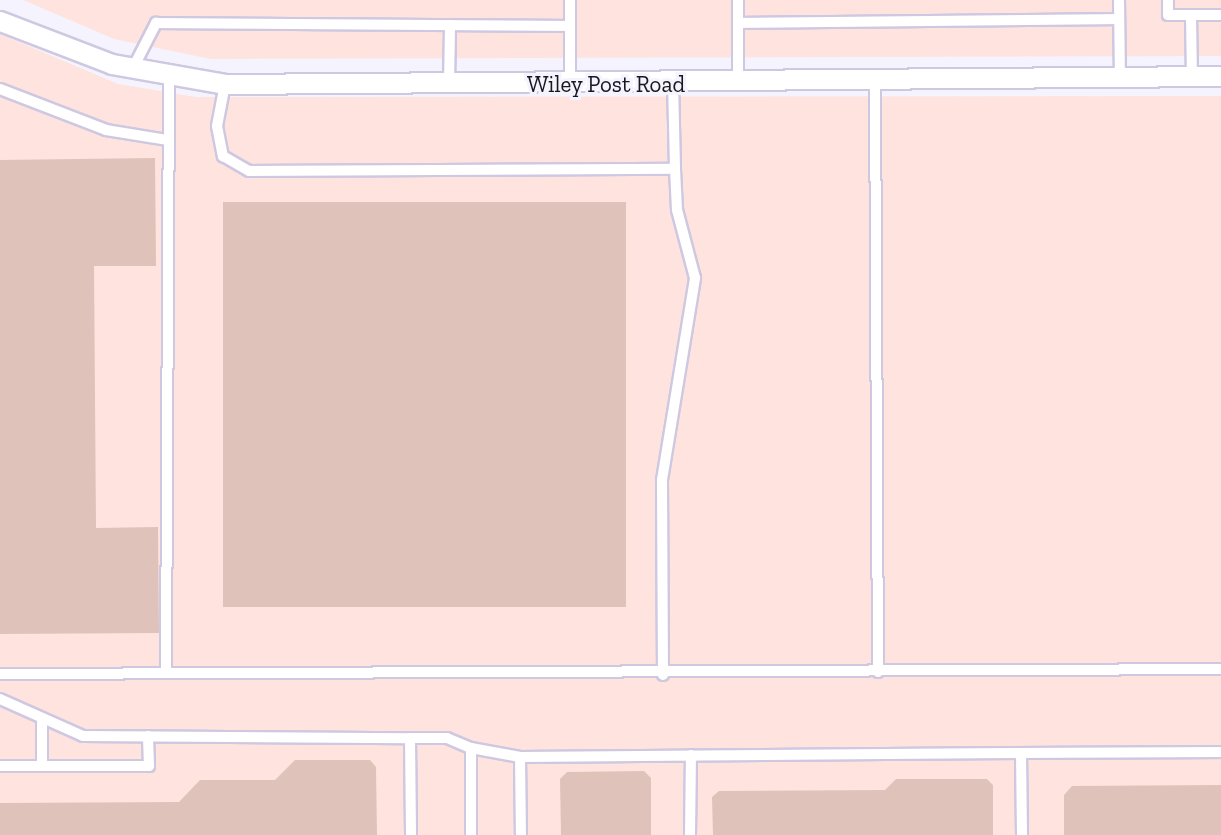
<!DOCTYPE html>
<html>
<head>
<meta charset="utf-8">
<style>
  body { margin:0 }
  #map { position:relative; width:1221px; height:835px; overflow:hidden; background:#f5f3fd; font-family:"Zilla Slab",serif }
  div>[style] { position:absolute }
  [style*='--x'] { left:calc(var(--x)*1px); top:calc(var(--y)*1px); width:calc(var(--w)*1px); rotate:calc(var(--a)*1deg) }
  .commercial>* { inset:0; background:#fee3df }
  .building>* { inset:0; background:#dfc3ba; transform-origin:0 0 }
  .roads { filter:drop-shadow(2px 0 #cec8e1) drop-shadow(-2px 0 #cec8e1) drop-shadow(0 2px #cec8e1) drop-shadow(0 -2px #cec8e1) }
  .service>* { height:10px; margin:-5px; padding:0 5px; transform-origin:5px; border-radius:5px; background:#fff }
  .minor>* { height:19px; margin:-9.5px; padding:0 9.5px; transform-origin:9.5px; border-radius:9.5px; background:#fff }
  span { translate:-50% -50%; white-space:nowrap; text-align:center; line-height:1.15; -webkit-text-stroke:6px #f5f3fd; paint-order:stroke }
  .street-label { font-size:23px; color:#18161f }
</style>
</head>
<body>
<div id="map">
  <div class="commercial">
    <div style="clip-path:polygon(23px 0,1221px 0,1221px 56px,211px 59px,114px 39px)"></div>
    <div style="clip-path:polygon(0 34px,118px 84px,196px 97px,1221px 96px,1221px 835px,0 835px)"></div>
  </div>
  <div class="building">
    <div style="clip-path:polygon(155px 158px,156px 266px,94px 266px,96px 528px,158px 527px,159px 633px,0 634px,0 160px)"></div>
    <div style="left:626px;top:202px;width:405px;height:403px;rotate:90deg"></div>
    <div style="clip-path:polygon(295px 760px,370px 760px,376px 767px,377px 835px,0 835px,0 803px,179px 802px,200px 780px,275px 780px)"></div>
    <div style="clip-path:polygon(644px 771px,651px 778px,651px 835px,561px 835px,560px 779px,567px 772px)"></div>
    <div style="clip-path:polygon(896px 779px,987px 779px,993px 785px,993px 835px,713px 835px,712px 797px,719px 791px,885px 790px)"></div>
    <div style="clip-path:polygon(1221px 785px,1221px 835px,1064px 835px,1064px 795px,1072px 786px)"></div>
  </div>
  <div class="roads">
    <div class="service">
      <div style="--x:570;--y:0;--w:83;--a:90"></div>
      <div style="--x:738;--y:0;--w:82;--a:90"></div>
      <div style="--x:1119;--y:0;--w:77;--a:89.3"></div>
      <div style="--x:1168;--y:0;--w:15;--a:90"></div>
      <div style="--x:1168;--y:15;--w:23;--a:0"></div>
      <div style="--x:1191;--y:15;--w:61;--a:89.1"></div>
      <div style="--x:1191;--y:15;--w:30;--a:0"></div>
      <div style="--x:738;--y:23;--w:381;--a:-0.6"></div>
      <div style="--x:133;--y:68;--w:51;--a:-62.9"></div>
      <div style="--x:156;--y:23;--w:414;--a:0.4"></div>
      <div style="--x:875;--y:80;--w:592;--a:89.71"></div>
      <div style="--x:225;--y:84;--w:43;--a:100.8"></div>
      <div style="--x:217;--y:126;--w:31;--a:79"></div>
      <div style="--x:223;--y:156;--w:30;--a:30"></div>
      <div style="--x:249;--y:171;--w:426;--a:-0.3"></div>
      <div style="--x:675;--y:169;--w:85;--a:-91.3"></div>
      <div style="--x:449;--y:84;--w:59;--a:-89"></div>
      <div style="--x:0;--y:89;--w:114;--a:21.1"></div>
      <div style="--x:106;--y:130;--w:63;--a:9.2"></div>
      <div style="--x:166;--y:669;--w:592;--a:-89.71"></div>
      <div style="--x:0;--y:674;--w:1221;--a:-0.23"></div>
      <div style="--x:663;--y:675;--w:195;--a:-90.3"></div>
      <div style="--x:662;--y:480;--w:205;--a:-80.7"></div>
      <div style="--x:695;--y:278;--w:70;--a:-104.8"></div>
      <div style="--x:677;--y:210;--w:41;--a:-92.8"></div>
      <div style="--x:0;--y:699;--w:91;--a:24"></div>
      <div style="--x:83;--y:736;--w:327;--a:0.4"></div>
      <div style="--x:410;--y:738;--w:97;--a:89.4"></div>
      <div style="--x:410;--y:738;--w:37;--a:0"></div>
      <div style="--x:447;--y:738;--w:26;--a:23"></div>
      <div style="--x:520;--y:757;--w:501;--a:-0.46"></div>
      <div style="--x:42;--y:765;--w:45;--a:-90"></div>
      <div style="--x:0;--y:766;--w:149;--a:0"></div>
      <div style="--x:149;--y:766;--w:30;--a:-92"></div>
      <div style="--x:471;--y:835;--w:87;--a:-90"></div>
      <div style="--x:471;--y:748;--w:50;--a:10.4"></div>
      <div style="--x:520;--y:757;--w:78;--a:89.3"></div>
      <div style="--x:690;--y:835;--w:80;--a:-89.3"></div>
      <div style="--x:1022;--y:835;--w:82;--a:-90.7"></div>
      <div style="--x:1021;--y:753;--w:200;--a:-0.3"></div>
    </div>
    <div class="minor">
      <div style="--x:0;--y:21;--w:120;--a:21"></div>
      <div style="--x:112;--y:64;--w:115;--a:10"></div>
      <div style="--x:225;--y:84;--w:996;--a:-0.46"></div>
    </div>
  </div>
  <div class="street-label">
    <span style="left:606px;top:84px">Wiley Post Road</span>
  </div>
</div>
</body>
</html>
